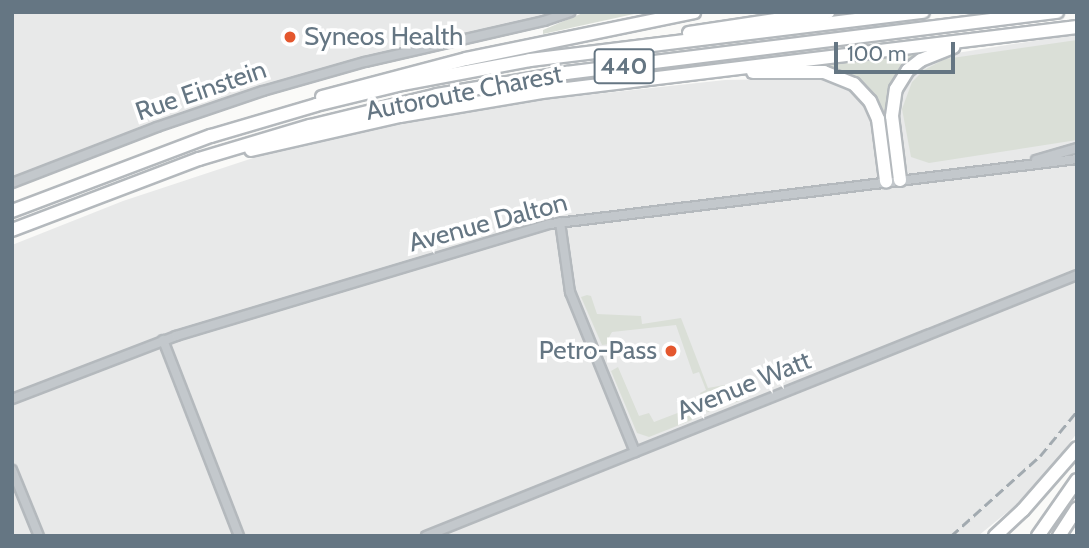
<!DOCTYPE html>
<html>
<head>
<meta charset="utf-8">
<style>
  body { margin:0 }
  #map { position:relative; width:1089px; height:548px; overflow:hidden; background:#fafaf8; font-family:Cabin,sans-serif }
  div>[style] { position:absolute }
  [style*='--x'] { left:calc(var(--x)*1px); top:calc(var(--y)*1px); width:calc(var(--w)*1px); rotate:calc(var(--a)*1deg) }
  .built>* { inset:0; background:#e8e9e9 }
  .green>* { inset:0; background:#dadfd7 }
  .roads { filter:drop-shadow(2px 0 #b4b9bd) drop-shadow(-2px 0 #b4b9bd) drop-shadow(0 2px #b4b9bd) drop-shadow(0 -2px #b4b9bd) }
  .minor>* { height:8px; margin:-4px; padding:0 4px; transform-origin:4px; border-radius:4px; background:#c3c8cc }
  .highway>* { height:12px; margin:-6px; padding:0 6px; transform-origin:6px; border-radius:6px; background:#fff }
  .rail>* { height:2.5px; margin-top:-1.25px; transform-origin:0; background:repeating-linear-gradient(90deg,#a2aab0 0 10px,transparent 0 15px) }
  .dots>* { width:19px; height:19px; translate:-50% -50%; box-sizing:border-box; border:4px solid #fff; border-radius:50% }
  span { translate:-50% -50%; white-space:nowrap; text-align:center; line-height:1.15; -webkit-text-stroke:7px #fff; paint-order:stroke }
  .shield-label span { padding:2px 5px; background:#fff; border:2px solid; border-radius:5px; -webkit-text-stroke-width:0 }
  .shield-label { font-size:24px; color:#657683; font-weight:700 }
  .poi-label { font-size:26px; color:#657683 }
  .left { translate:0 -50%; text-align:left }
  .right { translate:-100% -50%; text-align:right }
  .street-label { font-size:26px; color:#657683 }
  .frame { position:absolute; inset:0; border:14px solid #657683; pointer-events:none }
  .scale { position:absolute; left:834px; top:42px; width:121px; height:32px; box-sizing:border-box; border:4px solid #657683; border-top:0; padding-left:9px; font-size:21px; line-height:24px; white-space:nowrap; color:#657683; -webkit-text-stroke:5px #fff; paint-order:stroke }
</style>
</head>
<body>
<div id="map">
  <div class="built">
    <div style="clip-path:polygon(12px 12px,558px 12px,363px 59px,12px 180px)"></div>
    <div style="clip-path:polygon(1077px 34px,1077px 433px,1056px 461px,1016px 505px,978px 536px,12px 536px,12px 245px,123px 201px,280px 149px,377px 126px,522px 102px,725px 80px,815px 78px,843px 85px,853px 93px,865px 109px,873px 129px,898px 127px,897px 110px,902px 88px,914px 70px,944px 55px)"></div>
  </div>
  <div class="green">
    <div style="clip-path:polygon(585px 12px,643px 12px,543px 34px,543px 30px)"></div>
    <div style="clip-path:polygon(1077px 40px,1077px 140px,929px 163px,911px 157px,902px 109px,912px 82px,924px 70px,945px 59px)"></div>
    <div style="clip-path:polygon(921px 51px,890px 91px,888px 125px,885px 126px,878px 103px,862px 84px,836px 70px,819px 67px,819px 64px)"></div>
    <div style="clip-path:polygon(587px 295px,591px 296px,597px 314px,641px 316px,642px 324px,681px 318px,708px 388px,730px 384px,739px 401px,708px 412px,705px 410px,700px 393px,706px 390px,699px 372px,693px 374px,676px 325px,612px 332px,608px 339px,610px 344px,602px 345px,581px 297px)"></div>
    <div style="clip-path:polygon(618px 367px,639px 416px,649px 413px,654px 422px,688px 409px,692px 420px,649px 437px,637px 433px,611px 371px)"></div>
  </div>
  <div class="roads">
    <div class="minor">
      <div style="--x:1036;--y:160;--w:43;--a:-16.3"></div>
      <div style="--x:12;--y:183;--w:155;--a:-21.1"></div>
      <div style="--x:157;--y:127;--w:112;--a:-18.8"></div>
      <div style="--x:263;--y:91;--w:106;--a:-15.9"></div>
      <div style="--x:365;--y:62;--w:184;--a:-12.9"></div>
      <div style="--x:544;--y:21;--w:28;--a:-19"></div>
      <div style="--x:560;--y:222;--w:71;--a:81.9"></div>
      <div style="--x:570;--y:292;--w:173;--a:67.9"></div>
      <div style="--x:163;--y:340;--w:210;--a:68.8"></div>
      <div style="--x:12;--y:399;--w:176;--a:-21"></div>
      <div style="--x:176;--y:336;--w:390;--a:-16.7"></div>
      <div style="--x:550;--y:224;--w:531;--a:-7.03"></div>
      <div style="--x:12;--y:470;--w:71;--a:67.8"></div>
      <div style="--x:426;--y:536;--w:701;--a:-21.85"></div>
    </div>
    <div class="highway">
      <div style="--x:689;--y:33;--w:141;--a:-8.6"></div>
      <div style="--x:753;--y:72;--w:71;--a:0"></div>
      <div style="--x:824;--y:72;--w:32;--a:22"></div>
      <div style="--x:854;--y:84;--w:23;--a:47"></div>
      <div style="--x:870;--y:101;--w:20;--a:66"></div>
      <div style="--x:878;--y:119;--w:63;--a:82.6"></div>
      <div style="--x:322;--y:97;--w:149;--a:-14.8"></div>
      <div style="--x:466;--y:59;--w:233;--a:-11.6"></div>
      <div style="--x:251;--y:150;--w:153;--a:-12.9"></div>
      <div style="--x:400;--y:116;--w:144;--a:-9.6"></div>
      <div style="--x:542;--y:92;--w:539;--a:-6.93"></div>
      <div style="--x:900;--y:180;--w:64;--a:-97.1"></div>
      <div style="--x:892;--y:116;--w:27;--a:-82"></div>
      <div style="--x:896;--y:89;--w:22;--a:-58"></div>
      <div style="--x:908;--y:70;--w:16;--a:-38"></div>
      <div style="--x:921;--y:60;--w:35;--a:-22"></div>
      <div style="--x:12;--y:211;--w:213;--a:-20.7"></div>
      <div style="--x:211;--y:136;--w:109;--a:-16.4"></div>
      <div style="--x:316;--y:105;--w:89;--a:-13.7"></div>
      <div style="--x:402;--y:84;--w:130;--a:-10.6"></div>
      <div style="--x:530;--y:60;--w:396;--a:-7"></div>
      <div style="--x:12;--y:230;--w:200;--a:-20.8"></div>
      <div style="--x:199;--y:159;--w:116;--a:-16.6"></div>
      <div style="--x:310;--y:126;--w:131;--a:-13.7"></div>
      <div style="--x:437;--y:95;--w:131;--a:-9.7"></div>
      <div style="--x:566;--y:73;--w:495;--a:-7.1"></div>
      <div style="--x:995;--y:536;--w:38;--a:-43"></div>
      <div style="--x:1023;--y:510;--w:82;--a:-48.9"></div>
      <div style="--x:1038;--y:536;--w:68;--a:-55.1"></div>
      <div style="--x:1059;--y:536;--w:33;--a:-57"></div>
    </div>
  </div>
  <div class="rail">
    <div style="--x:951;--y:536;--w:120;--a:-42"></div>
    <div style="--x:1040;--y:456;--w:58;--a:-50.6"></div>
  </div>
  <div class="dots">
    <div style="left:290px;top:37px;background:#e4572e"></div>
    <div style="left:671px;top:351px;background:#e4572e"></div>
  </div>
  <div class="shield-label">
    <span style="left:624px;top:66px">440</span>
  </div>
  <div class="poi-label">
    <span class="left" style="left:304px;top:37px">Syneos Health</span>
    <span class="right" style="left:657px;top:351px">Petro-Pass</span>
  </div>
  <div class="street-label">
    <span style="left:201px;top:91px;rotate:-19deg">Rue Einstein</span>
    <span style="left:464px;top:93px;rotate:-11deg">Autoroute Charest</span>
    <span style="left:488px;top:223px;rotate:-15deg">Avenue Dalton</span>
    <span style="left:744px;top:386px;rotate:-22deg">Avenue Watt</span>
  </div>
  <div class="frame"></div>
  <div class="scale">100 m</div>
</div>
</body>
</html>
